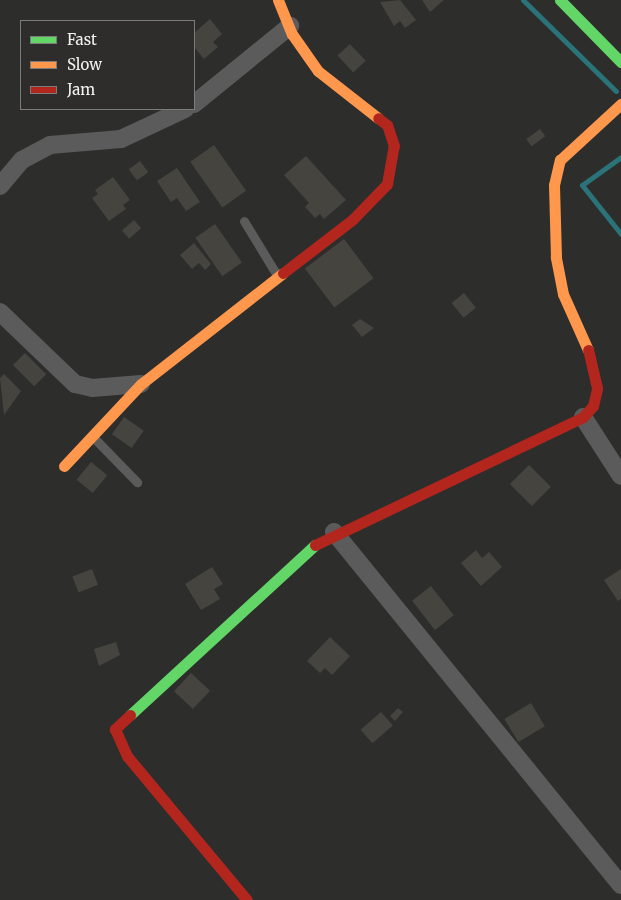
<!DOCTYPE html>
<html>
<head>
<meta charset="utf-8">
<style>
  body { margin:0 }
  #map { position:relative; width:621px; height:900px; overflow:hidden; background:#2d2d2c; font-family:Merriweather,serif }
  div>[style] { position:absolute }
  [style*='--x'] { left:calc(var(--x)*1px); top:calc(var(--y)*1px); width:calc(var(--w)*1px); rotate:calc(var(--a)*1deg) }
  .stream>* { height:5px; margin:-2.5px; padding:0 2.5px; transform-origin:2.5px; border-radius:2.5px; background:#2a7379 }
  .building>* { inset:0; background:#45443e; transform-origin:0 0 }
  .lane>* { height:9px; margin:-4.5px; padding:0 4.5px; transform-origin:4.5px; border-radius:4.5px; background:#5c5b5b }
  .street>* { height:18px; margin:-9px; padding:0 9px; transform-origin:9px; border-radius:9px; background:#5c5b5b }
  .fast>* { height:11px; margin:-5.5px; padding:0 5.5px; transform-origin:5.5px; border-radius:5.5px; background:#63d668 }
  .slow>* { height:11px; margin:-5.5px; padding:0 5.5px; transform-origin:5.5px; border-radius:5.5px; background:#ff974d }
  .jam>* { height:11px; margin:-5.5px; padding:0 5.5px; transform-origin:5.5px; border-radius:5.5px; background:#b3261e }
  span { translate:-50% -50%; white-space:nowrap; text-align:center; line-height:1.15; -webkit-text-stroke:4px #2e2d2b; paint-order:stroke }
  .legend { position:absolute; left:20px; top:20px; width:175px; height:90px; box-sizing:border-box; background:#2e2d2b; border:1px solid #7c7c7a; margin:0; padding:6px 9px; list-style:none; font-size:15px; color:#f2f2f0 }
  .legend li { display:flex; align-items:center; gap:10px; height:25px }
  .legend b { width:25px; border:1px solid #7c7c7a }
</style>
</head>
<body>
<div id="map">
  <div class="stream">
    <div style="--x:523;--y:0;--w:130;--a:44.4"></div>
    <div style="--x:621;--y:157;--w:48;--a:144.3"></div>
    <div style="--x:582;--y:185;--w:63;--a:51.5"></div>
  </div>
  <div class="building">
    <div style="clip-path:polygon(400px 0,416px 20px,405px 28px,400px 21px,394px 26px,380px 2px)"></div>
    <div style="clip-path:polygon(422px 0,444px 0,430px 12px)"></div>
    <div style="clip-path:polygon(210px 19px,222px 34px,213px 42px,218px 47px,204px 59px,194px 47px,194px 33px)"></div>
    <div style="left:350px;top:44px;width:23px;height:17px;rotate:47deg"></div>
    <div style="left:540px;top:129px;width:9px;height:17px;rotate:54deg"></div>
    <div style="left:214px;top:145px;width:56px;height:29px;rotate:55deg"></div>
    <div style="clip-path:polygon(306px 156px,346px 200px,324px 219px,320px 214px,315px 218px,305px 207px,309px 203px,284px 175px)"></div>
    <div style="left:140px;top:161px;width:14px;height:14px;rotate:54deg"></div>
    <div style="clip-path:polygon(177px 168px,200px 202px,186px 211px,177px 198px,171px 202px,157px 181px)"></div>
    <div style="clip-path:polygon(113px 177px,130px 200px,123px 205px,126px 209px,109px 221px,92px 198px,98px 194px,95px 190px)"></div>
    <div style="left:134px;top:220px;width:11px;height:16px;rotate:49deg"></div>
    <div style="left:215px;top:224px;width:47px;height:24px;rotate:55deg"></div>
    <div style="left:344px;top:239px;width:49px;height:49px;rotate:53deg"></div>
    <div style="clip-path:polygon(194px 243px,211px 264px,205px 270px,199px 263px,192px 269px,180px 255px)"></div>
    <div style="left:464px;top:293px;width:19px;height:16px;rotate:51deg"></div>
    <div style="clip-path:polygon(360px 319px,374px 328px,362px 337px,352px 325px)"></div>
    <div style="left:25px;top:353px;width:30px;height:17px;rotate:45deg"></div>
    <div style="clip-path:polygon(4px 374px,21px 391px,4px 415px,0 378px)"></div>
    <div style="left:124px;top:417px;width:24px;height:21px;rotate:35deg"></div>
    <div style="left:91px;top:462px;width:21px;height:23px;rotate:39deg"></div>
    <div style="left:529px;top:465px;width:31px;height:27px;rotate:45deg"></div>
    <div style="clip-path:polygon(476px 550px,482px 558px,489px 552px,502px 567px,481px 586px,461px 563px)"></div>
    <div style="clip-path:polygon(212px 567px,223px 584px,214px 589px,220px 599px,201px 610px,185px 584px)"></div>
    <div style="left:92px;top:569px;width:17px;height:21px;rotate:69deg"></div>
    <div style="clip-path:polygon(621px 569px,621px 599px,618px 601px,604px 580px)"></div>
    <div style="left:431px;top:586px;width:37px;height:24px;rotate:52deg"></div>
    <div style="clip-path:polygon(330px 637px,350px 656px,332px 675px,325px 668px,320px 673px,307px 661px)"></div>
    <div style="clip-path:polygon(116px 642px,120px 655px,99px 666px,94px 649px)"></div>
    <div style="left:191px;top:673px;width:26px;height:25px;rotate:43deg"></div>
    <div style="left:531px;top:703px;width:27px;height:31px;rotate:59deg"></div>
    <div style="clip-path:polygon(398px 708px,403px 712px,395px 721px,390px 716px)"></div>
    <div style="left:381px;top:712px;width:18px;height:27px;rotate:49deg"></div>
  </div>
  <div class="lane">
    <div style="--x:244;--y:221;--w:66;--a:58.7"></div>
    <div style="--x:94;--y:438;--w:62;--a:45.7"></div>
  </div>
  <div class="street">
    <div style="--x:194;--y:104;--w:124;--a:-39.1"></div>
    <div style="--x:0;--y:186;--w:34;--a:-50"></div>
    <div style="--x:22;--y:160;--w:32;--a:-28"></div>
    <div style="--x:50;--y:145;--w:71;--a:-4.8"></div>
    <div style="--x:121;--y:139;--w:71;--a:-25.1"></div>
    <div style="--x:0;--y:312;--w:104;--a:43.8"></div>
    <div style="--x:75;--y:384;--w:17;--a:13"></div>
    <div style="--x:92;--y:388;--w:49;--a:-4.7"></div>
    <div style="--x:583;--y:417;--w:70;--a:57.2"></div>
    <div style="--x:334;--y:532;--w:455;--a:50.9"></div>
  </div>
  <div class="fast">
    <div style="--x:560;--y:0;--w:87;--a:45.5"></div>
    <div style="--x:130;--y:715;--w:251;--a:-42.6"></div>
  </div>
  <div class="slow">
    <div style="--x:278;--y:0;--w:37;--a:68"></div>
    <div style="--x:292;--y:34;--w:45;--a:54.9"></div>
    <div style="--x:318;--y:71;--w:76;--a:38.1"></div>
    <div style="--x:588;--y:350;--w:61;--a:-114.1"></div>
    <div style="--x:563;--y:294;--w:38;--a:-101"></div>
    <div style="--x:556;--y:257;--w:72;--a:-91.6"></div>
    <div style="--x:554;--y:185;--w:26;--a:-77"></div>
    <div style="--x:560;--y:160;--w:83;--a:-42.6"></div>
    <div style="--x:64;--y:466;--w:112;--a:-46.8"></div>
    <div style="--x:141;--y:384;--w:180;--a:-38"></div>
  </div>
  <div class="jam">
    <div style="--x:283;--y:273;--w:88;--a:-37.6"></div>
    <div style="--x:353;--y:219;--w:49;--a:-45.8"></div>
    <div style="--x:387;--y:184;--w:39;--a:-80"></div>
    <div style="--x:394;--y:146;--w:22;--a:-108"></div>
    <div style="--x:387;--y:125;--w:11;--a:-142"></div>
    <div style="--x:315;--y:545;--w:297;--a:-25.5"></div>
    <div style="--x:583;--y:417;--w:15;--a:-48"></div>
    <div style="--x:593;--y:406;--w:18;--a:-77"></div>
    <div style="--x:597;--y:388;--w:39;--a:-103"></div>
    <div style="--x:130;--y:715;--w:21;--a:137"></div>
    <div style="--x:115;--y:729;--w:30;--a:66"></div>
    <div style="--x:127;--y:756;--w:187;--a:50.2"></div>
  </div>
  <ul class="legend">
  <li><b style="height:6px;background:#63d668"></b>Fast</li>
  <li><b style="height:6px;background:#ff974d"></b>Slow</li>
  <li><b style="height:6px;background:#b3261e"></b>Jam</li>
  </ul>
</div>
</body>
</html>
